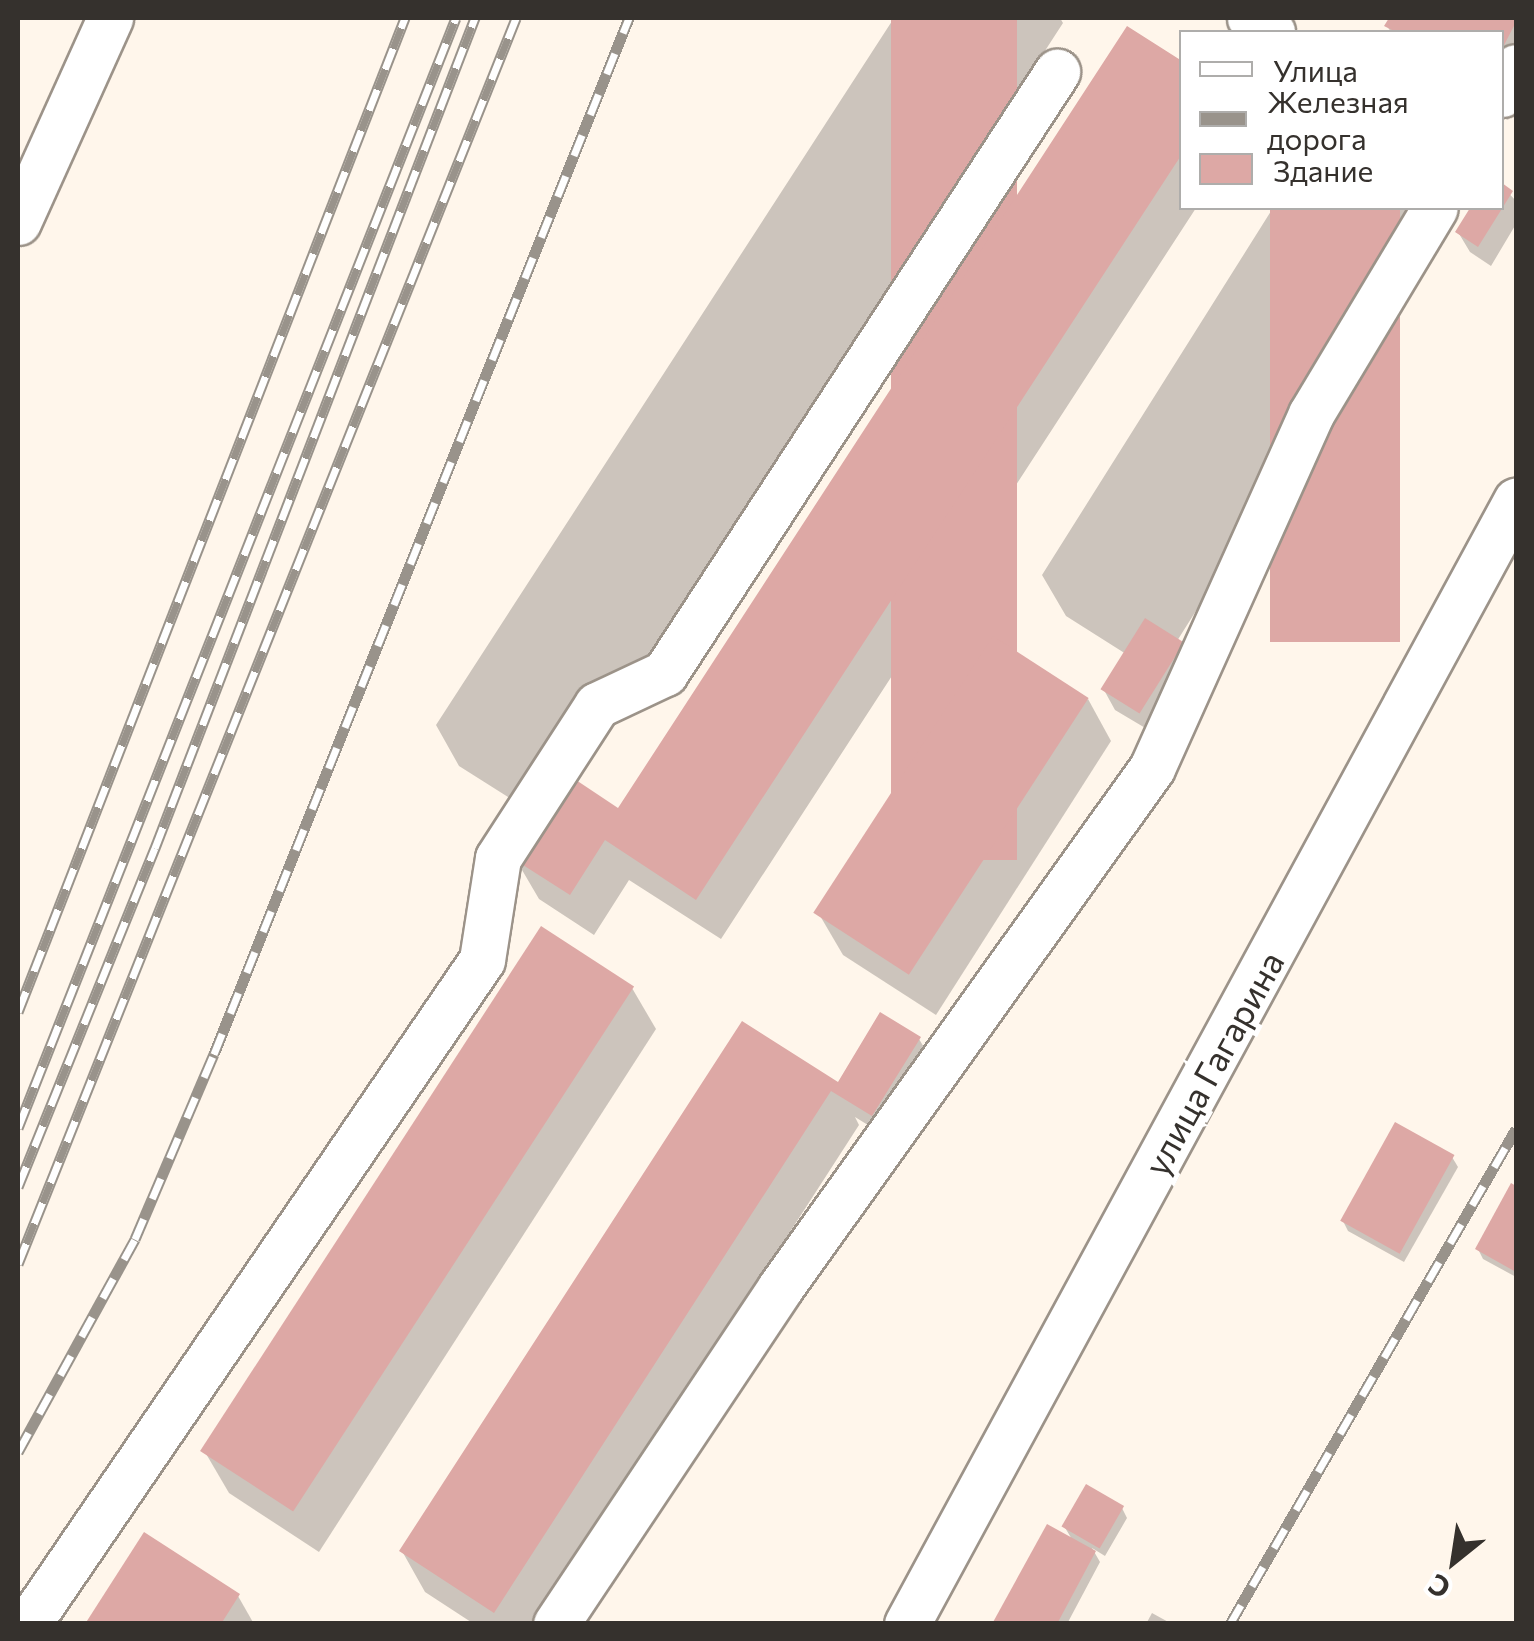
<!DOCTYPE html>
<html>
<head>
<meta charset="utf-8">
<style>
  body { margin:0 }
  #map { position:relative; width:1534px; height:1641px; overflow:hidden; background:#fff6eb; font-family:Commissioner,sans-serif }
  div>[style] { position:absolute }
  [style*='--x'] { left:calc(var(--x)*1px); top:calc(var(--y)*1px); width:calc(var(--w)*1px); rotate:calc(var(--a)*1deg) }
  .shadow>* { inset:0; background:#0003 }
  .building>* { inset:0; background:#dda8a5; transform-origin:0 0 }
  .roads { filter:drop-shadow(2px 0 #9c9389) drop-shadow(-2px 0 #9c9389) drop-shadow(0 2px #9c9389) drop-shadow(0 -2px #9c9389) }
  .minor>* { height:45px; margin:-22.5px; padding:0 22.5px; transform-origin:22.5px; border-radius:22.5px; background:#fff }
  .rail>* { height:11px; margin-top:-5.5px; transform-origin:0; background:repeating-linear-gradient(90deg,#fff 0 22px,#99938b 0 44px); box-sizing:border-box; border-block:2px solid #99938b }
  span { translate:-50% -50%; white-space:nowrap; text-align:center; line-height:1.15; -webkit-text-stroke:10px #fff; paint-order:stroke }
  .street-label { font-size:35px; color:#35312d }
  .frame { position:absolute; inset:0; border:20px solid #35312d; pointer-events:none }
  .legend { position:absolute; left:1179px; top:30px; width:325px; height:180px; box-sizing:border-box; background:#fff; border:2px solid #aeadab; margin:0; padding:12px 18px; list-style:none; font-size:30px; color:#35312d }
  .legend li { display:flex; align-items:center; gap:20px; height:50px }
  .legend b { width:50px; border:2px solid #aeadab }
  .north { position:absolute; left:1404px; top:1511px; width:100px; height:100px; -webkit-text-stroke:8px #fff; paint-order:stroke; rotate:210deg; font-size:28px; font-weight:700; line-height:40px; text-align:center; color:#35312d }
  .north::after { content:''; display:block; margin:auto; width:35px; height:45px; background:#35312d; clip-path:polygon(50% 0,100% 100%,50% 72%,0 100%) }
</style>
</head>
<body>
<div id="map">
  <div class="shadow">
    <div style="clip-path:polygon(894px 18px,1060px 18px,1063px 23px,572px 780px,619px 811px,1182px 64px,1182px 208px,1196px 208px,721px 939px,629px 880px,594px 935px,539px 899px,515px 858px,541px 818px,459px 766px,436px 725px)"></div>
    <div style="clip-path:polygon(1392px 18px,1516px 18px,1516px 105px,1508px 120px,1502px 116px,1502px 32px,1391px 32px,1387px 26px)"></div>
    <div style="clip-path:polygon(1502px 186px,1516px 201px,1516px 224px,1491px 266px,1470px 252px,1458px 232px,1473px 208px,1502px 208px)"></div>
    <div style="clip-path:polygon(1273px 208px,1406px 208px,1427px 244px,1177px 641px,1194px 665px,1152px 732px,1115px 710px,1104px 690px,1126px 654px,1066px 616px,1042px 575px)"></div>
    <div style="clip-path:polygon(1088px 699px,1111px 741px,936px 1015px,843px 955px,819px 914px)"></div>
    <div style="clip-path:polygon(632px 988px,656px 1029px,319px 1552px,229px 1493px,205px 1452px)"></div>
    <div style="clip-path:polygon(919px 1039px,931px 1059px,884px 1135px,855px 1117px,859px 1125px,537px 1624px,474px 1624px,425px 1592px,402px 1551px,835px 1084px)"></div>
    <div style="clip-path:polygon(1452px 1157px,1458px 1167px,1404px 1262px,1348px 1231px,1343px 1221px)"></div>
    <div style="clip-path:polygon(1512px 1187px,1516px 1189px,1516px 1277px,1483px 1259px,1478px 1249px)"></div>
    <div style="clip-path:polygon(1122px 1508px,1127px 1518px,1105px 1556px,1092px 1548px,1100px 1562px,1067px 1624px,995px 1624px,1073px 1541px,1064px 1526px)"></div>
    <div style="clip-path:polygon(238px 1596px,254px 1624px,88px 1624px)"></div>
    <div style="clip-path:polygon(1152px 1613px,1172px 1624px,1146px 1624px)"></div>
  </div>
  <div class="building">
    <div style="left:891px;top:18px;width:126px;height:842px"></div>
    <div style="clip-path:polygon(1389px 18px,1516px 18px,1516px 22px,1502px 49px,1502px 32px,1396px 32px,1384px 26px)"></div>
    <div style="clip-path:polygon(1127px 26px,1182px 61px,1182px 154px,696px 900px,605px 840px,570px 895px,512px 858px,567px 774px,618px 808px)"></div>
    <div style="clip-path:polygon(1502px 183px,1513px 191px,1478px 247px,1455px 232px,1470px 208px,1502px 208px)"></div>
    <div style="left:1270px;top:208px;width:130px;height:434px"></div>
    <div style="left:1145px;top:618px;width:46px;height:84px;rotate:32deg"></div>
    <div style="left:993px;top:636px;width:114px;height:330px;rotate:33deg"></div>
    <div style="left:541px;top:926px;width:111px;height:626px;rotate:33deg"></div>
    <div style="clip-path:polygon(880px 1012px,921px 1037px,872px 1116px,831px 1091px,494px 1613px,399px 1551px,742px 1021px,838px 1082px)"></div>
    <div style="left:1395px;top:1122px;width:68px;height:113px;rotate:29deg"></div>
    <div style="clip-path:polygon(1511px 1183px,1516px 1186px,1516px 1272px,1475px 1249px)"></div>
    <div style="left:1086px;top:1484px;width:44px;height:49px;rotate:30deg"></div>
    <div style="clip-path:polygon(1047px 1524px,1096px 1551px,1057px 1624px,992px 1624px)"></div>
    <div style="clip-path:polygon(144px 1532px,240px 1594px,221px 1624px,85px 1624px)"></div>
  </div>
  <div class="roads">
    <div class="minor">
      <div style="--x:1250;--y:18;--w:26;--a:32"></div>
      <div style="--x:1502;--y:94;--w:30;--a:-63"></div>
      <div style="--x:18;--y:222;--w:224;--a:-65.7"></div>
      <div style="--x:28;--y:1624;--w:804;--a:-55.64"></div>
      <div style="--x:482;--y:960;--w:103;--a:-81.1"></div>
      <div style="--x:498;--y:858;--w:182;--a:-57.1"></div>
      <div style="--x:597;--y:705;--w:75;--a:-25.2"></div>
      <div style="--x:665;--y:673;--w:718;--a:-56.89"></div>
      <div style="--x:556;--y:1624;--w:404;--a:-56.3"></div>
      <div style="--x:780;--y:1288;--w:639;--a:-54.42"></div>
      <div style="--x:1152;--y:768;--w:388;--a:-65.8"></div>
      <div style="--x:1311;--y:414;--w:240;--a:-59"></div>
      <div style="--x:907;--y:1624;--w:1278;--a:-61.53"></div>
    </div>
  </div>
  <div class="rail">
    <div style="--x:18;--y:1012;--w:1067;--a:-68.73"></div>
    <div style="--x:18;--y:1128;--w:1193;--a:-68.47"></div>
    <div style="--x:18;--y:1187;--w:366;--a:-68"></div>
    <div style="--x:155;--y:848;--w:890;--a:-68.92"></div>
    <div style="--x:18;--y:1264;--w:1342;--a:-68.21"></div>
    <div style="--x:18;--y:1452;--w:243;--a:-61.2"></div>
    <div style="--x:135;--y:1239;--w:201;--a:-66.9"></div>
    <div style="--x:214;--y:1054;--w:1116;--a:-68.17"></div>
    <div style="--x:1230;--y:1624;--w:572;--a:-59.98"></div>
  </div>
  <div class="street-label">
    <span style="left:1213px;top:1063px;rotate:-61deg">улица Гагарина</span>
  </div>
  <div class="frame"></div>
  <ul class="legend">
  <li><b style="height:12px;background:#fff"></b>Улица</li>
  <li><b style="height:12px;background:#99938b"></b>Железная дорога</li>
  <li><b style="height:28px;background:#dda8a5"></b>Здание</li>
  </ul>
  <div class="north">С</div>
</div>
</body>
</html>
